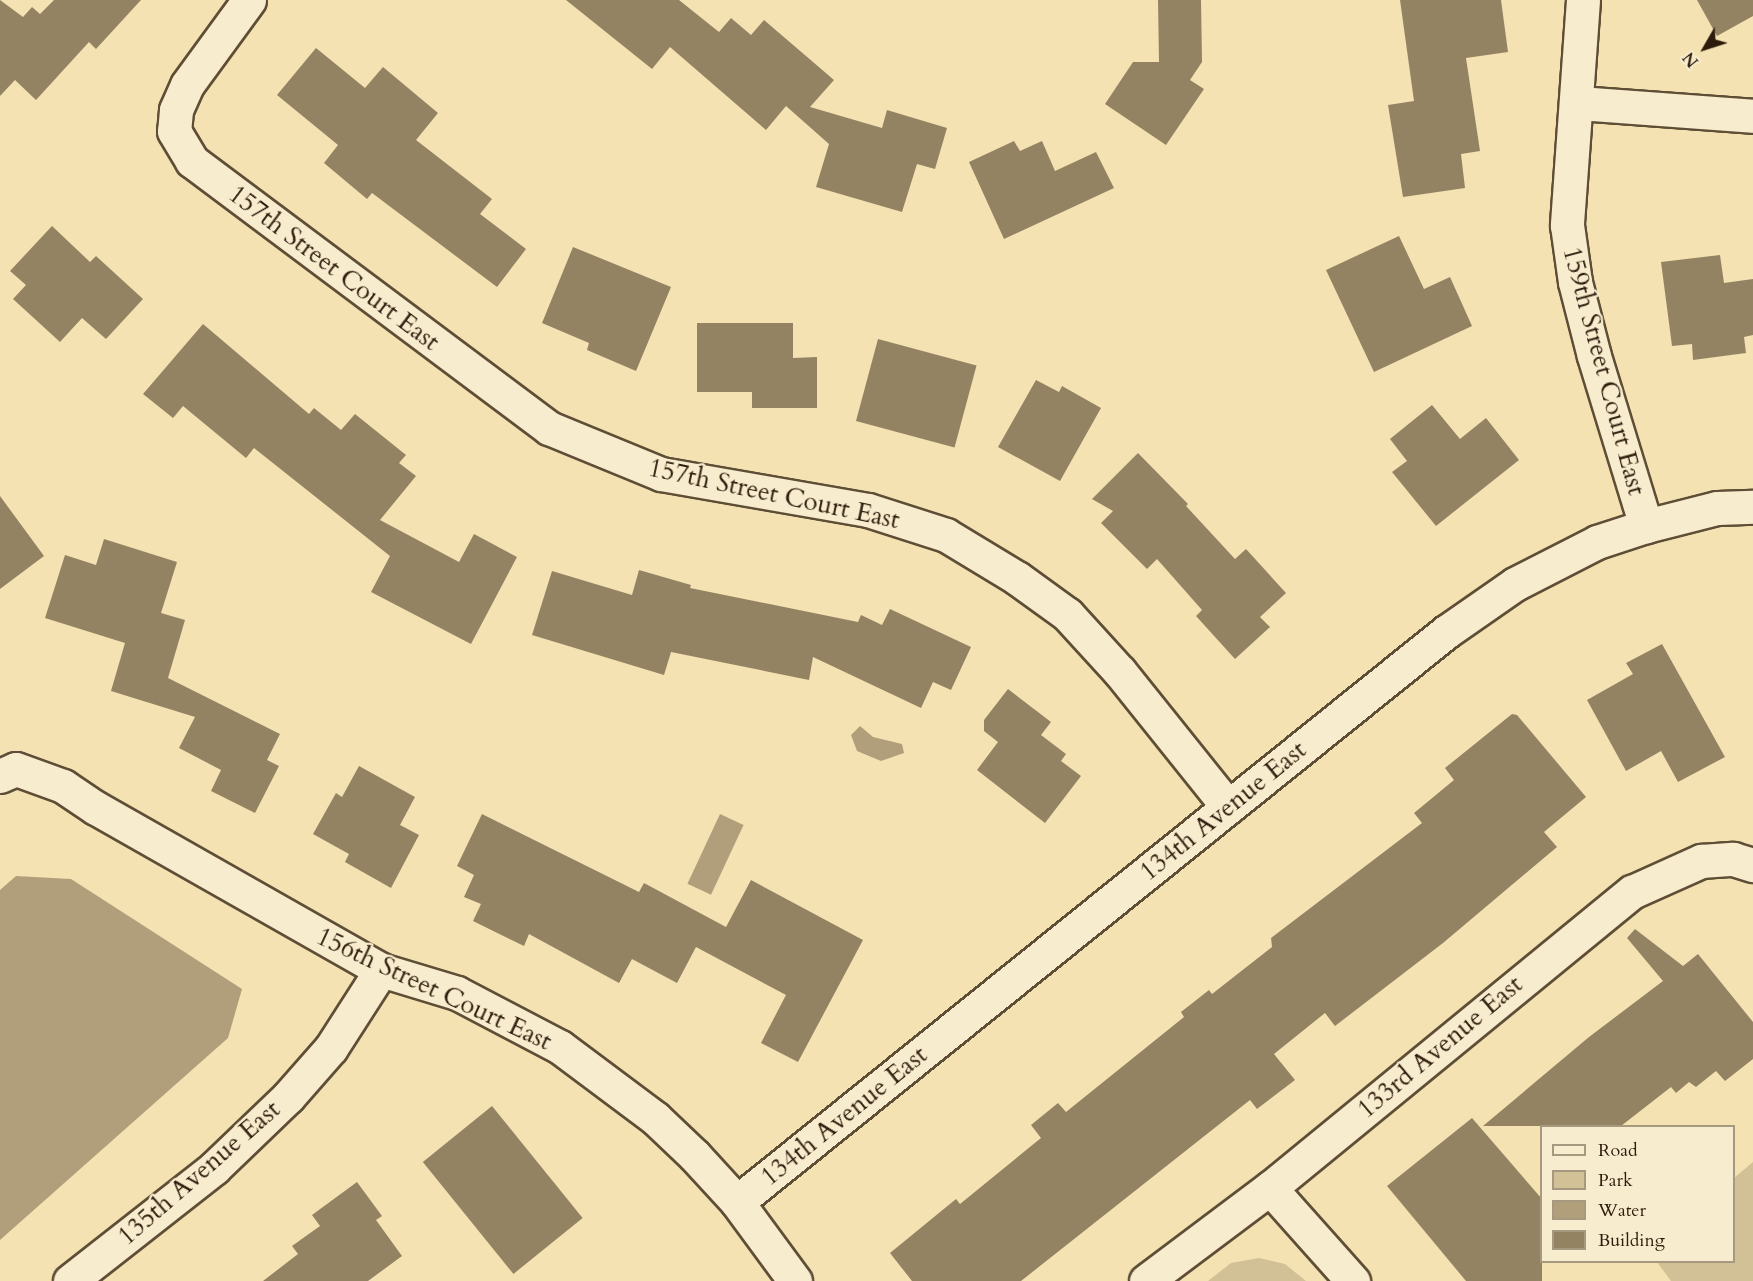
<!DOCTYPE html>
<html>
<head>
<meta charset="utf-8">
<style>
  body { margin:0 }
  #map { position:relative; width:1753px; height:1281px; overflow:hidden; background:#f4e2b3; font-family:Cardo,serif }
  div>[style] { position:absolute }
  [style*='--x'] { left:calc(var(--x)*1px); top:calc(var(--y)*1px); width:calc(var(--w)*1px); rotate:calc(var(--a)*1deg) }
  .green>* { inset:0; background:#d2c097 }
  .water>* { inset:0; background:#b09f7a; transform-origin:0 0 }
  .building>* { inset:0; background:#948363; transform-origin:0 0 }
  .roads { filter:drop-shadow(2px 0 #5f4e36) drop-shadow(-2px 0 #5f4e36) drop-shadow(0 2px #5f4e36) drop-shadow(0 -2px #5f4e36) }
  .street>* { height:33px; margin:-16.5px; padding:0 16.5px; transform-origin:16.5px; border-radius:16.5px; background:#f8ecce }
  span { translate:-50% -50%; white-space:nowrap; text-align:center; line-height:1.15; -webkit-text-stroke:4.5px #f8ecce; paint-order:stroke }
  .street-label { font-size:26px; color:#2d1c0c }
  .legend { position:absolute; left:1540px; top:1125px; width:195px; height:138px; box-sizing:border-box; background:#f8ecce; border:2px solid #a79980; margin:0; padding:8px 10px; list-style:none; font-size:18px; color:#2d1c0c }
  .legend li { display:flex; align-items:center; gap:12px; height:30px }
  .legend b { width:30px; border:2px solid #a79980 }
  .north { position:absolute; left:1675px; top:18px; width:60px; height:60px; -webkit-text-stroke:4px #f8ecce; paint-order:stroke; rotate:231deg; font-size:16px; font-weight:700; line-height:24px; text-align:center; color:#2d1c0c }
  .north::after { content:''; display:block; margin:auto; width:21px; height:27px; background:#2d1c0c; clip-path:polygon(50% 0,100% 100%,50% 72%,0 100%) }
</style>
</head>
<body>
<div id="map">
  <div class="green">
    <div style="clip-path:polygon(1753px 1162px,1753px 1281px,1671px 1281px,1657px 1262px,1734px 1262px,1734px 1178px)"></div>
    <div style="clip-path:polygon(1259px 1258px,1285px 1264px,1306px 1281px,1208px 1281px,1231px 1263px)"></div>
  </div>
  <div class="water">
    <div style="clip-path:polygon(860px 726px,873px 737px,902px 744px,904px 753px,881px 761px,857px 751px,851px 735px)"></div>
    <div style="left:720px;top:814px;width:26px;height:77px;rotate:25deg"></div>
    <div style="clip-path:polygon(16px 876px,71px 879px,242px 989px,228px 1038px,0 1240px,0 890px)"></div>
  </div>
  <div class="building">
    <div style="clip-path:polygon(0 0,23px 17px,32px 7px,40px 14px,54px 0,141px 0,96px 49px,89px 42px,36px 100px,15px 80px,0 96px)"></div>
    <div style="clip-path:polygon(566px 0,679px 0,719px 32px,731px 18px,751px 35px,764px 20px,834px 80px,810px 107px,882px 128px,887px 110px,947px 128px,935px 169px,917px 164px,902px 212px,816px 187px,829px 144px,786px 106px,766px 130px,670px 47px,652px 69px)"></div>
    <div style="clip-path:polygon(1158px 0,1201px 0,1202px 62px,1190px 80px,1204px 89px,1166px 145px,1105px 104px,1133px 62px,1159px 62px)"></div>
    <div style="clip-path:polygon(1400px 0,1501px 0,1508px 52px,1466px 58px,1480px 151px,1461px 154px,1465px 188px,1403px 197px,1388px 105px,1414px 101px)"></div>
    <div style="clip-path:polygon(1697px 0,1753px 0,1753px 16px,1717px 36px)"></div>
    <div style="clip-path:polygon(316px 48px,365px 88px,383px 67px,438px 113px,416px 140px,492px 199px,480px 214px,526px 249px,497px 287px,372px 193px,367px 199px,324px 163px,338px 145px,277px 95px)"></div>
    <div style="clip-path:polygon(1014px 141px,1020px 151px,1042px 141px,1055px 171px,1096px 152px,1114px 188px,1004px 239px,969px 162px)"></div>
    <div style="clip-path:polygon(52px 226px,90px 262px,96px 256px,143px 299px,106px 339px,82px 318px,60px 342px,13px 299px,26px 285px,10px 271px)"></div>
    <div style="clip-path:polygon(1399px 236px,1424px 289px,1450px 277px,1472px 326px,1374px 372px,1326px 270px)"></div>
    <div style="clip-path:polygon(573px 247px,671px 287px,636px 371px,587px 350px,589px 343px,542px 323px)"></div>
    <div style="clip-path:polygon(1720px 255px,1724px 283px,1753px 279px,1753px 335px,1744px 337px,1746px 353px,1693px 360px,1692px 344px,1672px 346px,1661px 262px)"></div>
    <div style="clip-path:polygon(697px 323px,793px 323px,793px 358px,817px 357px,817px 408px,752px 408px,752px 392px,697px 392px)"></div>
    <div style="clip-path:polygon(203px 324px,309px 414px,314px 408px,341px 430px,355px 414px,406px 455px,399px 463px,416px 476px,380px 520px,459px 562px,474px 534px,517px 557px,471px 644px,371px 592px,390px 556px,254px 448px,246px 458px,183px 406px,173px 418px,143px 394px)"></div>
    <div style="left:878px;top:339px;width:102px;height:85px;rotate:15deg"></div>
    <div style="clip-path:polygon(1036px 380px,1059px 392px,1062px 386px,1101px 408px,1060px 481px,998px 447px)"></div>
    <div style="clip-path:polygon(1432px 405px,1460px 439px,1486px 418px,1519px 460px,1436px 526px,1392px 472px,1407px 461px,1390px 439px)"></div>
    <div style="clip-path:polygon(1138px 453px,1188px 504px,1186px 506px,1235px 559px,1246px 549px,1286px 593px,1260px 617px,1270px 627px,1235px 659px,1196px 616px,1202px 610px,1157px 559px,1147px 569px,1101px 523px,1113px 511px,1092px 499px)"></div>
    <div style="clip-path:polygon(0 496px,44px 556px,0 589px)"></div>
    <div style="clip-path:polygon(104px 539px,177px 562px,161px 613px,185px 620px,168px 678px,280px 734px,267px 760px,279px 766px,255px 813px,211px 791px,221px 770px,179px 748px,195px 717px,111px 691px,125px 643px,45px 618px,65px 555px,96px 565px)"></div>
    <div style="clip-path:polygon(639px 570px,691px 585px,690px 588px,858px 622px,861px 615px,882px 625px,890px 609px,971px 647px,951px 690px,933px 682px,921px 708px,813px 657px,809px 680px,671px 652px,664px 675px,532px 635px,552px 571px,632px 595px)"></div>
    <div style="clip-path:polygon(1662px 644px,1725px 757px,1678px 782px,1661px 751px,1626px 771px,1587px 700px,1633px 674px,1626px 663px)"></div>
    <div style="clip-path:polygon(1008px 689px,1051px 722px,1041px 735px,1066px 754px,1061px 761px,1081px 776px,1045px 823px,977px 770px,998px 742px,984px 731px,984px 720px)"></div>
    <div style="clip-path:polygon(1512px 714px,1517px 715px,1586px 797px,1544px 832px,1557px 847px,1443px 943px,1335px 1026px,1325px 1013px,1274px 1054px,1295px 1080px,1257px 1109px,1250px 1100px,1021px 1281px,912px 1281px,890px 1253px,956px 1199px,960px 1204px,1041px 1138px,1031px 1125px,1058px 1103px,1066px 1112px,1184px 1017px,1181px 1012px,1209px 990px,1212px 994px,1272px 947px,1271px 938px,1422px 823px,1414px 813px,1454px 780px,1445px 768px)"></div>
    <div style="clip-path:polygon(359px 766px,415px 797px,400px 825px,419px 835px,391px 888px,345px 862px,349px 854px,313px 834px,336px 793px,342px 797px)"></div>
    <div style="clip-path:polygon(482px 814px,639px 892px,644px 883px,726px 927px,751px 880px,863px 940px,798px 1062px,761px 1043px,786px 995px,696px 947px,677px 983px,632px 959px,619px 983px,529px 934px,524px 946px,473px 921px,481px 904px,464px 897px,474px 875px,457px 866px)"></div>
    <div style="clip-path:polygon(1635px 929px,1683px 966px,1698px 954px,1753px 1022px,1753px 1059px,1725px 1081px,1716px 1071px,1696px 1087px,1689px 1082px,1676px 1093px,1671px 1087px,1621px 1126px,1483px 1126px,1589px 1037px,1663px 981px,1627px 938px)"></div>
    <div style="left:492px;top:1106px;width:144px;height:89px;rotate:51deg"></div>
    <div style="clip-path:polygon(1472px 1118px,1542px 1199px,1542px 1281px,1466px 1281px,1387px 1186px)"></div>
    <div style="clip-path:polygon(357px 1182px,382px 1216px,376px 1220px,402px 1256px,368px 1281px,263px 1281px,298px 1254px,292px 1246px,320px 1226px,312px 1215px)"></div>
  </div>
  <div class="roads">
    <div class="street">
      <div style="--x:249;--y:0;--w:105;--a:126.1"></div>
      <div style="--x:187;--y:85;--w:27;--a:114"></div>
      <div style="--x:176;--y:110;--w:21;--a:95"></div>
      <div style="--x:174;--y:131;--w:35;--a:59"></div>
      <div style="--x:192;--y:161;--w:446;--a:36.8"></div>
      <div style="--x:549;--y:428;--w:121;--a:22.3"></div>
      <div style="--x:661;--y:474;--w:210;--a:9.9"></div>
      <div style="--x:868;--y:510;--w:82;--a:17.8"></div>
      <div style="--x:946;--y:535;--w:83;--a:31.2"></div>
      <div style="--x:1017;--y:578;--w:62;--a:35.8"></div>
      <div style="--x:1067;--y:614;--w:79;--a:47.6"></div>
      <div style="--x:1120;--y:672;--w:173;--a:51.3"></div>
      <div style="--x:1583;--y:0;--w:226;--a:94.1"></div>
      <div style="--x:1567;--y:225;--w:58;--a:82"></div>
      <div style="--x:1575;--y:282;--w:76;--a:75.6"></div>
      <div style="--x:1594;--y:356;--w:178;--a:73"></div>
      <div style="--x:1578;--y:103;--w:175;--a:4.2"></div>
      <div style="--x:0;--y:776;--w:17;--a:-24"></div>
      <div style="--x:16;--y:769;--w:50;--a:19.9"></div>
      <div style="--x:63;--y:786;--w:40;--a:34"></div>
      <div style="--x:96;--y:808;--w:328;--a:29.6"></div>
      <div style="--x:381;--y:970;--w:79;--a:16.8"></div>
      <div style="--x:457;--y:993;--w:116;--a:27.7"></div>
      <div style="--x:560;--y:1047;--w:119;--a:36.8"></div>
      <div style="--x:655;--y:1118;--w:54;--a:43.5"></div>
      <div style="--x:694;--y:1155;--w:64;--a:47.5"></div>
      <div style="--x:737;--y:1202;--w:98;--a:53.7"></div>
      <div style="--x:1270;--y:1188;--w:125;--a:48.3"></div>
      <div style="--x:737;--y:1202;--w:910;--a:-38.8"></div>
      <div style="--x:1446;--y:632;--w:84;--a:-34.8"></div>
      <div style="--x:1515;--y:584;--w:92;--a:-27.1"></div>
      <div style="--x:1597;--y:542;--w:52;--a:-18.1"></div>
      <div style="--x:1646;--y:526;--w:73;--a:-14.2"></div>
      <div style="--x:1717;--y:508;--w:36;--a:-2"></div>
      <div style="--x:70;--y:1281;--w:183;--a:-38.1"></div>
      <div style="--x:214;--y:1168;--w:103;--a:-43.8"></div>
      <div style="--x:288;--y:1097;--w:65;--a:-48.7"></div>
      <div style="--x:331;--y:1048;--w:93;--a:-57.3"></div>
      <div style="--x:1146;--y:1281;--w:155;--a:-36.9"></div>
      <div style="--x:1270;--y:1188;--w:468;--a:-39.3"></div>
      <div style="--x:1632;--y:892;--w:76;--a:-24.2"></div>
      <div style="--x:1701;--y:861;--w:32;--a:-4"></div>
      <div style="--x:1733;--y:859;--w:21;--a:17"></div>
    </div>
  </div>
  <div class="street-label">
    <span style="left:334px;top:268px;rotate:37deg">157th Street Court East</span>
    <span style="left:1604px;top:371px;rotate:75deg">159th Street Court East</span>
    <span style="left:774px;top:494px;rotate:12deg">157th Street Court East</span>
    <span style="left:1223px;top:811px;rotate:-39deg">134th Avenue East</span>
    <span style="left:434px;top:989px;rotate:25deg">156th Street Court East</span>
    <span style="left:1440px;top:1047px;rotate:-40deg">133rd Avenue East</span>
    <span style="left:844px;top:1116px;rotate:-39deg">134th Avenue East</span>
    <span style="left:199px;top:1173px;rotate:-41deg">135th Avenue East</span>
  </div>
  <ul class="legend">
  <li><b style="height:8px;background:#f8ecce"></b>Road</li>
  <li><b style="height:16px;background:#d2c097"></b>Park</li>
  <li><b style="height:16px;background:#b09f7a"></b>Water</li>
  <li><b style="height:16px;background:#948363"></b>Building</li>
  </ul>
  <div class="north">N</div>
</div>
</body>
</html>
